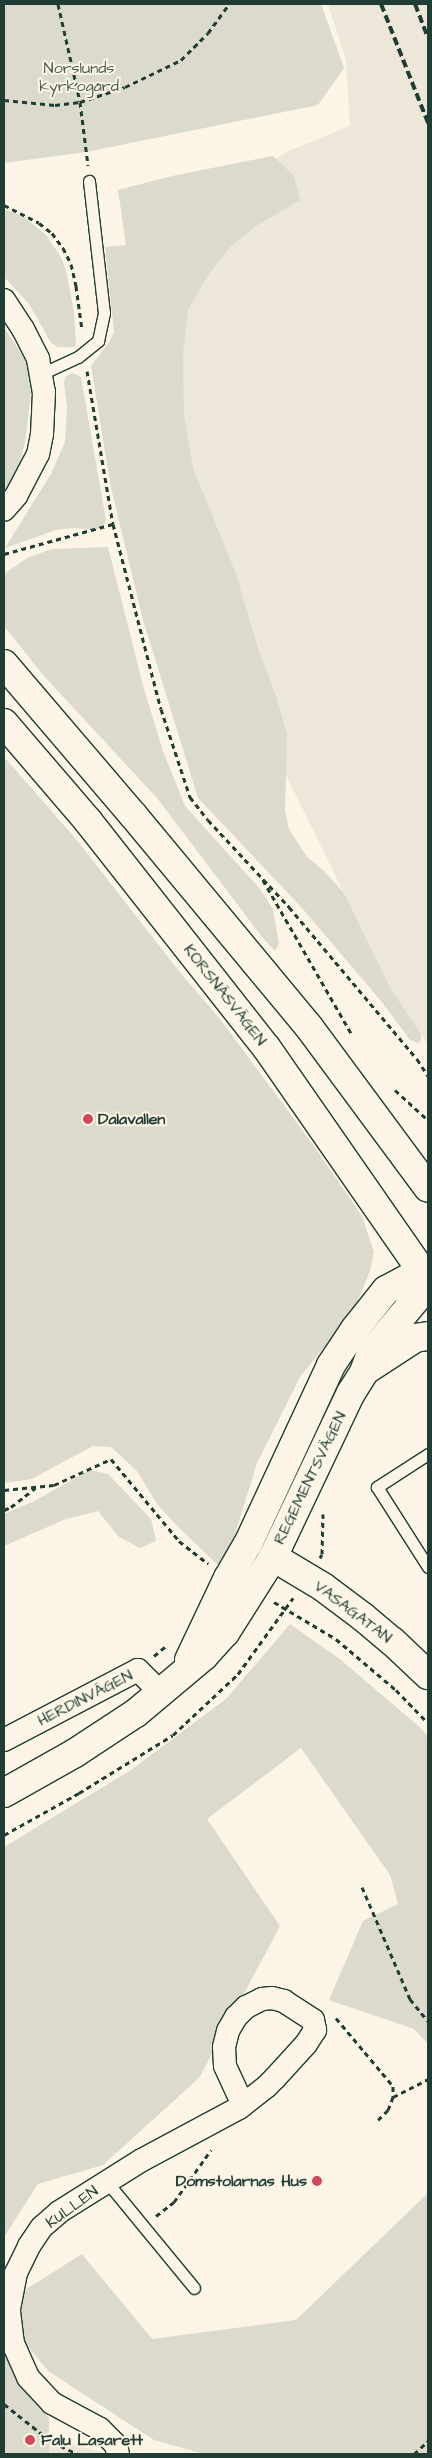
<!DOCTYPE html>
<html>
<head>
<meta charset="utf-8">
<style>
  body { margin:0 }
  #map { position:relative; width:432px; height:2458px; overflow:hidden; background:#fcf5e5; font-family:"Architects Daughter",sans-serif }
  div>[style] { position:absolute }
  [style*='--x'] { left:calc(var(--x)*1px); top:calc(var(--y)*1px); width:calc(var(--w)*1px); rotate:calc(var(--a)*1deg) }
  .built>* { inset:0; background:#ece7d8 }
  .green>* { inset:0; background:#dcdacc }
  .path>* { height:3px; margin-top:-1.5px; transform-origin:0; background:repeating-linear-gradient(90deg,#1f3d34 0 5px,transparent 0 9px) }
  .roads { filter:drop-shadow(1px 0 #1f3d34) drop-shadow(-1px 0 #1f3d34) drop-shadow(0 1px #1f3d34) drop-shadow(0 -1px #1f3d34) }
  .service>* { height:11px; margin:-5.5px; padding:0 5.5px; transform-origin:5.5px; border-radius:5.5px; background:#fcf5e5 }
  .minor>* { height:22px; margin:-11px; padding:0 11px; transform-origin:11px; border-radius:11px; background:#fcf5e5 }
  .tertiary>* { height:28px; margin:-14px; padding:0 14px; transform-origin:14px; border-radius:14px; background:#fcf5e5 }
  .secondary>* { height:28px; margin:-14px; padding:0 14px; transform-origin:14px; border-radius:14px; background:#fcf5e5 }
  .rail>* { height:4px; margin-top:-2px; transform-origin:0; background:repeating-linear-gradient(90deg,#1f3d34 0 8px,transparent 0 12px) }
  .dots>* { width:14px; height:14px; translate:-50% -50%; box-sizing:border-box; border:2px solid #fcf5e5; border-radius:50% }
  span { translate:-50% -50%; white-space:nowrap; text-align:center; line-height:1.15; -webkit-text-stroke:4px #fcf5e5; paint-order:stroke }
  .park-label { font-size:16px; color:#455c52 }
  .street-label { font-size:16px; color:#1f3d34 }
  .poi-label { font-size:16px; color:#1f3d34; font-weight:700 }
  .left { translate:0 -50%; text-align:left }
  .right { translate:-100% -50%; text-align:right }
  .frame { position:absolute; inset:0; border:5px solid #1f3d34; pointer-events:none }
</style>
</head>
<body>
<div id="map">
  <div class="built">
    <div style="clip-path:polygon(328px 4px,428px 4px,428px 1045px,391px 989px,288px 779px,221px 626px,174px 471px,168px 310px,212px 202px,286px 152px,350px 126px,346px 60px)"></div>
    <div style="clip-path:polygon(4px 2426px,110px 2454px,4px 2454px)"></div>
  </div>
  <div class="green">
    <div style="clip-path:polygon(4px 4px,321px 4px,344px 68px,318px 105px,86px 152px,4px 163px)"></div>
    <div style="clip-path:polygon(273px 156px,294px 176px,300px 200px,256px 226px,230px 247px,208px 275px,188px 310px,183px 354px,184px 416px,193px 468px,236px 574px,258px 648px,276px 696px,287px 734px,285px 811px,289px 829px,307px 857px,324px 871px,344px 893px,391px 989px,421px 1034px,421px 1040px,418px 1043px,410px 1040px,381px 1001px,302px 908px,198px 798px,143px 620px,111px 488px,91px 366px,110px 341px,114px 332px,105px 247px,126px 245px,118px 190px,172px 176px)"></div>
    <div style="clip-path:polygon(4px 209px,23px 216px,34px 225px,46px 235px,61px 257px,66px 270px,74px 312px,76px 345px,74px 347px,58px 347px,51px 343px,29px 304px,4px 277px)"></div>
    <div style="clip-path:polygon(4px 327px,24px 358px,30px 373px,31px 392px,25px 442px,20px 462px,4px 497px)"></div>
    <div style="clip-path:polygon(73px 373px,81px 377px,106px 520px,104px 525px,96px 530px,74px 528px,56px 530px,5px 548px,51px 474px,65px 442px,67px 408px,64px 382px,66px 376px)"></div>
    <div style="clip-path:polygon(108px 547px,144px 689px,163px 751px,185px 806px,260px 889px,273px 909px,279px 944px,275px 951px,262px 937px,157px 798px,44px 676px,4px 626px,4px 575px,8px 571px,29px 557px,52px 549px)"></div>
    <div style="clip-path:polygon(4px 757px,76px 839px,178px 970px,220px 1019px,311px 1142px,362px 1216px,374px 1252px,370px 1271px,354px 1310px,300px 1377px,257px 1463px,225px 1567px,219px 1566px,177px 1526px,157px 1504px,137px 1471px,111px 1447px,93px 1446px,32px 1479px,4px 1483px)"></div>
    <div style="clip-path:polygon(90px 1470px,108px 1474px,151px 1519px,156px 1541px,140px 1548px,119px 1537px,98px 1511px,66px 1519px,4px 1546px,4px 1514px,34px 1501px)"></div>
    <div style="clip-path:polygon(290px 1624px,341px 1660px,423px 1730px,428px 1738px,428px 2044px,414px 2029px,329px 2000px,363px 1921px,398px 1904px,390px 1875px,301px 1748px,207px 1819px,280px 1926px,199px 2078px,103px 2165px,38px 2184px,4px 2237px,4px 1847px,131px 1770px,226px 1699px)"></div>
    <div style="clip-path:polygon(428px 2193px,428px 2454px,204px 2454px,154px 2440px,48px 2371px,20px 2337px,20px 2293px,82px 2254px,152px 2339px,296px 2320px)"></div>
    <div style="clip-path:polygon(4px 2341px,49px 2418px,49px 2454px,4px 2454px)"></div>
  </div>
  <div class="path">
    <div style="--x:58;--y:4;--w:100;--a:77.3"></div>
    <div style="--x:80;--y:102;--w:64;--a:82.8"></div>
    <div style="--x:4;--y:100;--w:51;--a:5.6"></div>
    <div style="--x:55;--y:105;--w:25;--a:-7"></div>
    <div style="--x:80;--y:102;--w:47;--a:-18.4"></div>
    <div style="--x:125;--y:87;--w:62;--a:-25.7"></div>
    <div style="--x:181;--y:60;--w:38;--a:-45"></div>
    <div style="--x:208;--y:33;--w:36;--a:-54"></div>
    <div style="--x:4;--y:205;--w:39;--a:27"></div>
    <div style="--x:39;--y:223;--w:16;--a:38"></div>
    <div style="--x:52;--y:233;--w:19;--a:54"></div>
    <div style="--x:63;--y:248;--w:18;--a:63"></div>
    <div style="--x:71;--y:264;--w:23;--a:77"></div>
    <div style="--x:76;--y:286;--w:44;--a:82.2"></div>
    <div style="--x:87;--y:371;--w:155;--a:80.4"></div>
    <div style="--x:113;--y:524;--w:191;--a:75.5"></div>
    <div style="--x:161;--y:709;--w:93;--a:71.8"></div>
    <div style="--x:190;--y:797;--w:29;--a:52"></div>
    <div style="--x:208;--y:820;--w:119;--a:47"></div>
    <div style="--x:289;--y:907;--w:199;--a:49.9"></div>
    <div style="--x:417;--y:1059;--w:20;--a:57"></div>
    <div style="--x:4;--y:554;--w:113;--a:-15.4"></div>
    <div style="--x:263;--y:880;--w:177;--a:60.1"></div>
    <div style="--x:395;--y:1090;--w:45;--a:42.3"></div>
    <div style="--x:4;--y:1490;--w:50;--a:-5.7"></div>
    <div style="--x:54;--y:1485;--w:63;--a:-24.5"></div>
    <div style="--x:111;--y:1459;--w:107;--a:50.3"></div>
    <div style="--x:179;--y:1541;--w:37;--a:38"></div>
    <div style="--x:4;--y:1510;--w:8;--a:-23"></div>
    <div style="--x:11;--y:1507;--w:31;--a:-38"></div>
    <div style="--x:320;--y:1558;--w:4;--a:-63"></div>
    <div style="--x:322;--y:1554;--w:40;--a:-88.6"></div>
    <div style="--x:274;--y:1602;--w:72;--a:30.8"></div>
    <div style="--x:336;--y:1639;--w:79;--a:40.4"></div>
    <div style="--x:396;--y:1690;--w:46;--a:45.9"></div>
    <div style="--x:154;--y:1656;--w:17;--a:-40"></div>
    <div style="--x:4;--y:1835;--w:86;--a:-29.2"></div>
    <div style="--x:79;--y:1793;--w:110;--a:-31.7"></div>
    <div style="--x:173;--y:1735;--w:89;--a:-43.2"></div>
    <div style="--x:238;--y:1674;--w:94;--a:-54.1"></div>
    <div style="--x:362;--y:1887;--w:122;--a:66.8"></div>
    <div style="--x:410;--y:1999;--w:28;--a:51"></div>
    <div style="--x:336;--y:2018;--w:89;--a:50"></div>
    <div style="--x:393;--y:2086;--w:11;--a:90"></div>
    <div style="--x:393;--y:2097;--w:14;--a:111"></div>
    <div style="--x:388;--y:2110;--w:14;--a:135"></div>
    <div style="--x:393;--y:2097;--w:39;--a:-27"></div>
    <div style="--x:156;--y:2216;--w:23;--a:-38"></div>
    <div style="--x:174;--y:2202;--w:64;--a:-54.6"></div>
    <div style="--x:4;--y:2404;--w:61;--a:38.4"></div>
    <div style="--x:52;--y:2442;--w:29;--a:25"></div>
    <div style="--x:414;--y:2454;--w:19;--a:-43"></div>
  </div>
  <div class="roads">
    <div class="service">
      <div style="--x:41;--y:374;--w:41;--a:-24.7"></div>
      <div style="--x:78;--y:357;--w:26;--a:-39"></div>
      <div style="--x:98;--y:341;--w:29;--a:-78"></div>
      <div style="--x:104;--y:313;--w:133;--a:-96.5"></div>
      <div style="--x:428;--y:1454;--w:61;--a:147.1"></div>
      <div style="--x:377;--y:1487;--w:95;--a:57.5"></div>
      <div style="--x:107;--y:2182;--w:137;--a:50.6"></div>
    </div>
    <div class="minor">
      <div style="--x:4;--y:300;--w:35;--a:57"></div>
      <div style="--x:23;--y:329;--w:34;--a:63"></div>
      <div style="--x:38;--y:359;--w:34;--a:80"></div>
      <div style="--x:44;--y:392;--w:42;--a:92.7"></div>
      <div style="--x:42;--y:434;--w:20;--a:101"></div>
      <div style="--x:38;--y:454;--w:47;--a:117.6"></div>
      <div style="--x:16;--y:496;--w:18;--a:131"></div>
      <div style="--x:4;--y:1740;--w:151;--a:-27.6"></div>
      <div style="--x:138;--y:1670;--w:33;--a:45"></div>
      <div style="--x:118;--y:2454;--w:9;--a:-103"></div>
      <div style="--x:116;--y:2445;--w:23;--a:-135"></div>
      <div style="--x:100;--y:2429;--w:55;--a:-151.6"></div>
      <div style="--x:52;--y:2403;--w:35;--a:-133"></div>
      <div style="--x:28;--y:2377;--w:36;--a:-114"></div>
      <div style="--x:13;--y:2344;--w:35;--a:-97"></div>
      <div style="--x:9;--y:2309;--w:37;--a:-79"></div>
      <div style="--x:16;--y:2273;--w:30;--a:-64"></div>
      <div style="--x:29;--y:2246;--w:23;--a:-56"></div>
      <div style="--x:42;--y:2227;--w:23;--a:-41"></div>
      <div style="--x:59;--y:2212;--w:98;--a:-32.1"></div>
      <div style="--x:142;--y:2160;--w:110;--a:-28.2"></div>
      <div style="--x:239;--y:2108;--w:36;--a:-38"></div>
      <div style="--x:267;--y:2086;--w:11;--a:-45"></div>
      <div style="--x:275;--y:2078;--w:46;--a:-47.6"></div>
      <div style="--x:306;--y:2044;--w:17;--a:-57"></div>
      <div style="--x:315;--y:2030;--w:10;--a:-101"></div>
      <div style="--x:313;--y:2020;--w:35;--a:-147"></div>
      <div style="--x:284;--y:2001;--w:12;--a:-166"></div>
      <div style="--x:272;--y:1998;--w:10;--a:174"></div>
      <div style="--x:262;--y:1999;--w:18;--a:153"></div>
      <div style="--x:246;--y:2007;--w:14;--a:135"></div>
      <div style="--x:236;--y:2017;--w:16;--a:120"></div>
      <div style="--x:228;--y:2031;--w:16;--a:104"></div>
      <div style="--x:224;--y:2047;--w:19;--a:87"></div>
      <div style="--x:225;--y:2066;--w:43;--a:65.2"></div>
    </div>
    <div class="tertiary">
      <div style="--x:273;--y:1557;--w:58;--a:31"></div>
      <div style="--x:323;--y:1587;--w:50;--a:36.9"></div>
      <div style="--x:363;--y:1617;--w:38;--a:40"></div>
      <div style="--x:392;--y:1641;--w:50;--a:43.4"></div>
    </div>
    <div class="secondary">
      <div style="--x:4;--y:664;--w:199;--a:49.5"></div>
      <div style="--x:133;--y:815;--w:276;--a:50.3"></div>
      <div style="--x:309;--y:1027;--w:200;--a:53.5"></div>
      <div style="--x:4;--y:723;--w:129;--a:49.4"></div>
      <div style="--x:88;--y:821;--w:288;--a:51.8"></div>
      <div style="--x:266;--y:1047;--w:284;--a:55.2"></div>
      <div style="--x:369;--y:1368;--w:55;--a:-33.1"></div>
      <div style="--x:415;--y:1338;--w:13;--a:-9"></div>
      <div style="--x:189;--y:1660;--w:91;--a:-64.6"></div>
      <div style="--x:228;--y:1578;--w:39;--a:-60"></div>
      <div style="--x:248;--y:1544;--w:197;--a:-65.1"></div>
      <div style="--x:331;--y:1365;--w:43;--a:-56.3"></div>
      <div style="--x:355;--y:1329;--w:50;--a:-51.5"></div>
      <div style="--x:386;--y:1290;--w:26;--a:-28"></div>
      <div style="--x:409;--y:1278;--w:19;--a:3"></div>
      <div style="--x:4;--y:1793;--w:81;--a:-29.4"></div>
      <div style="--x:75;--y:1753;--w:73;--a:-33.3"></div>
      <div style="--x:136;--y:1713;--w:89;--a:-40"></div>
      <div style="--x:204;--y:1656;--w:31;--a:-48"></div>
      <div style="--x:225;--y:1633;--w:90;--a:-57.7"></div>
      <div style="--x:273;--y:1557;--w:182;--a:-64.6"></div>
      <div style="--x:351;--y:1393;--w:25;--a:-58"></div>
      <div style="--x:364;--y:1372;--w:20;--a:-70"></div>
      <div style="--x:371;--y:1353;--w:78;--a:-50.2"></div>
      <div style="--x:421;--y:1293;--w:15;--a:-62"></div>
    </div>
  </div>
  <div class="rail">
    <div style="--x:381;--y:4;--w:128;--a:68.4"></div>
    <div style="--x:415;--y:4;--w:36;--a:69"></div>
  </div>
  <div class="dots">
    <div style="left:88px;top:1119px;background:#d1495b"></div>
    <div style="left:317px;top:2181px;background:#d1495b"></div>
    <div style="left:30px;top:2440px;background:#d1495b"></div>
  </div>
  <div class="park-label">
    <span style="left:79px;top:77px">Norslunds<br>kyrkogård</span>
  </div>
  <div class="street-label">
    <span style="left:225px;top:995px;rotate:52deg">KORSNÄSVÄGEN</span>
    <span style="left:310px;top:1478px;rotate:-64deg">REGEMENTSVÄGEN</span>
    <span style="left:353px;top:1612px;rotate:37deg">VASAGATAN</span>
    <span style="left:85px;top:1698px;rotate:-27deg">HERDINVÄGEN</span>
    <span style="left:72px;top:2207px;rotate:-36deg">KULLEN</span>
  </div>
  <div class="poi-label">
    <span class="left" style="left:98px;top:1119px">Dalavallen</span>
    <span class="right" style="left:307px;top:2181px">Domstolarnas Hus</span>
    <span class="left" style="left:41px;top:2440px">Falu Lasarett</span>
  </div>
  <div class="frame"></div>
</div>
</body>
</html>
